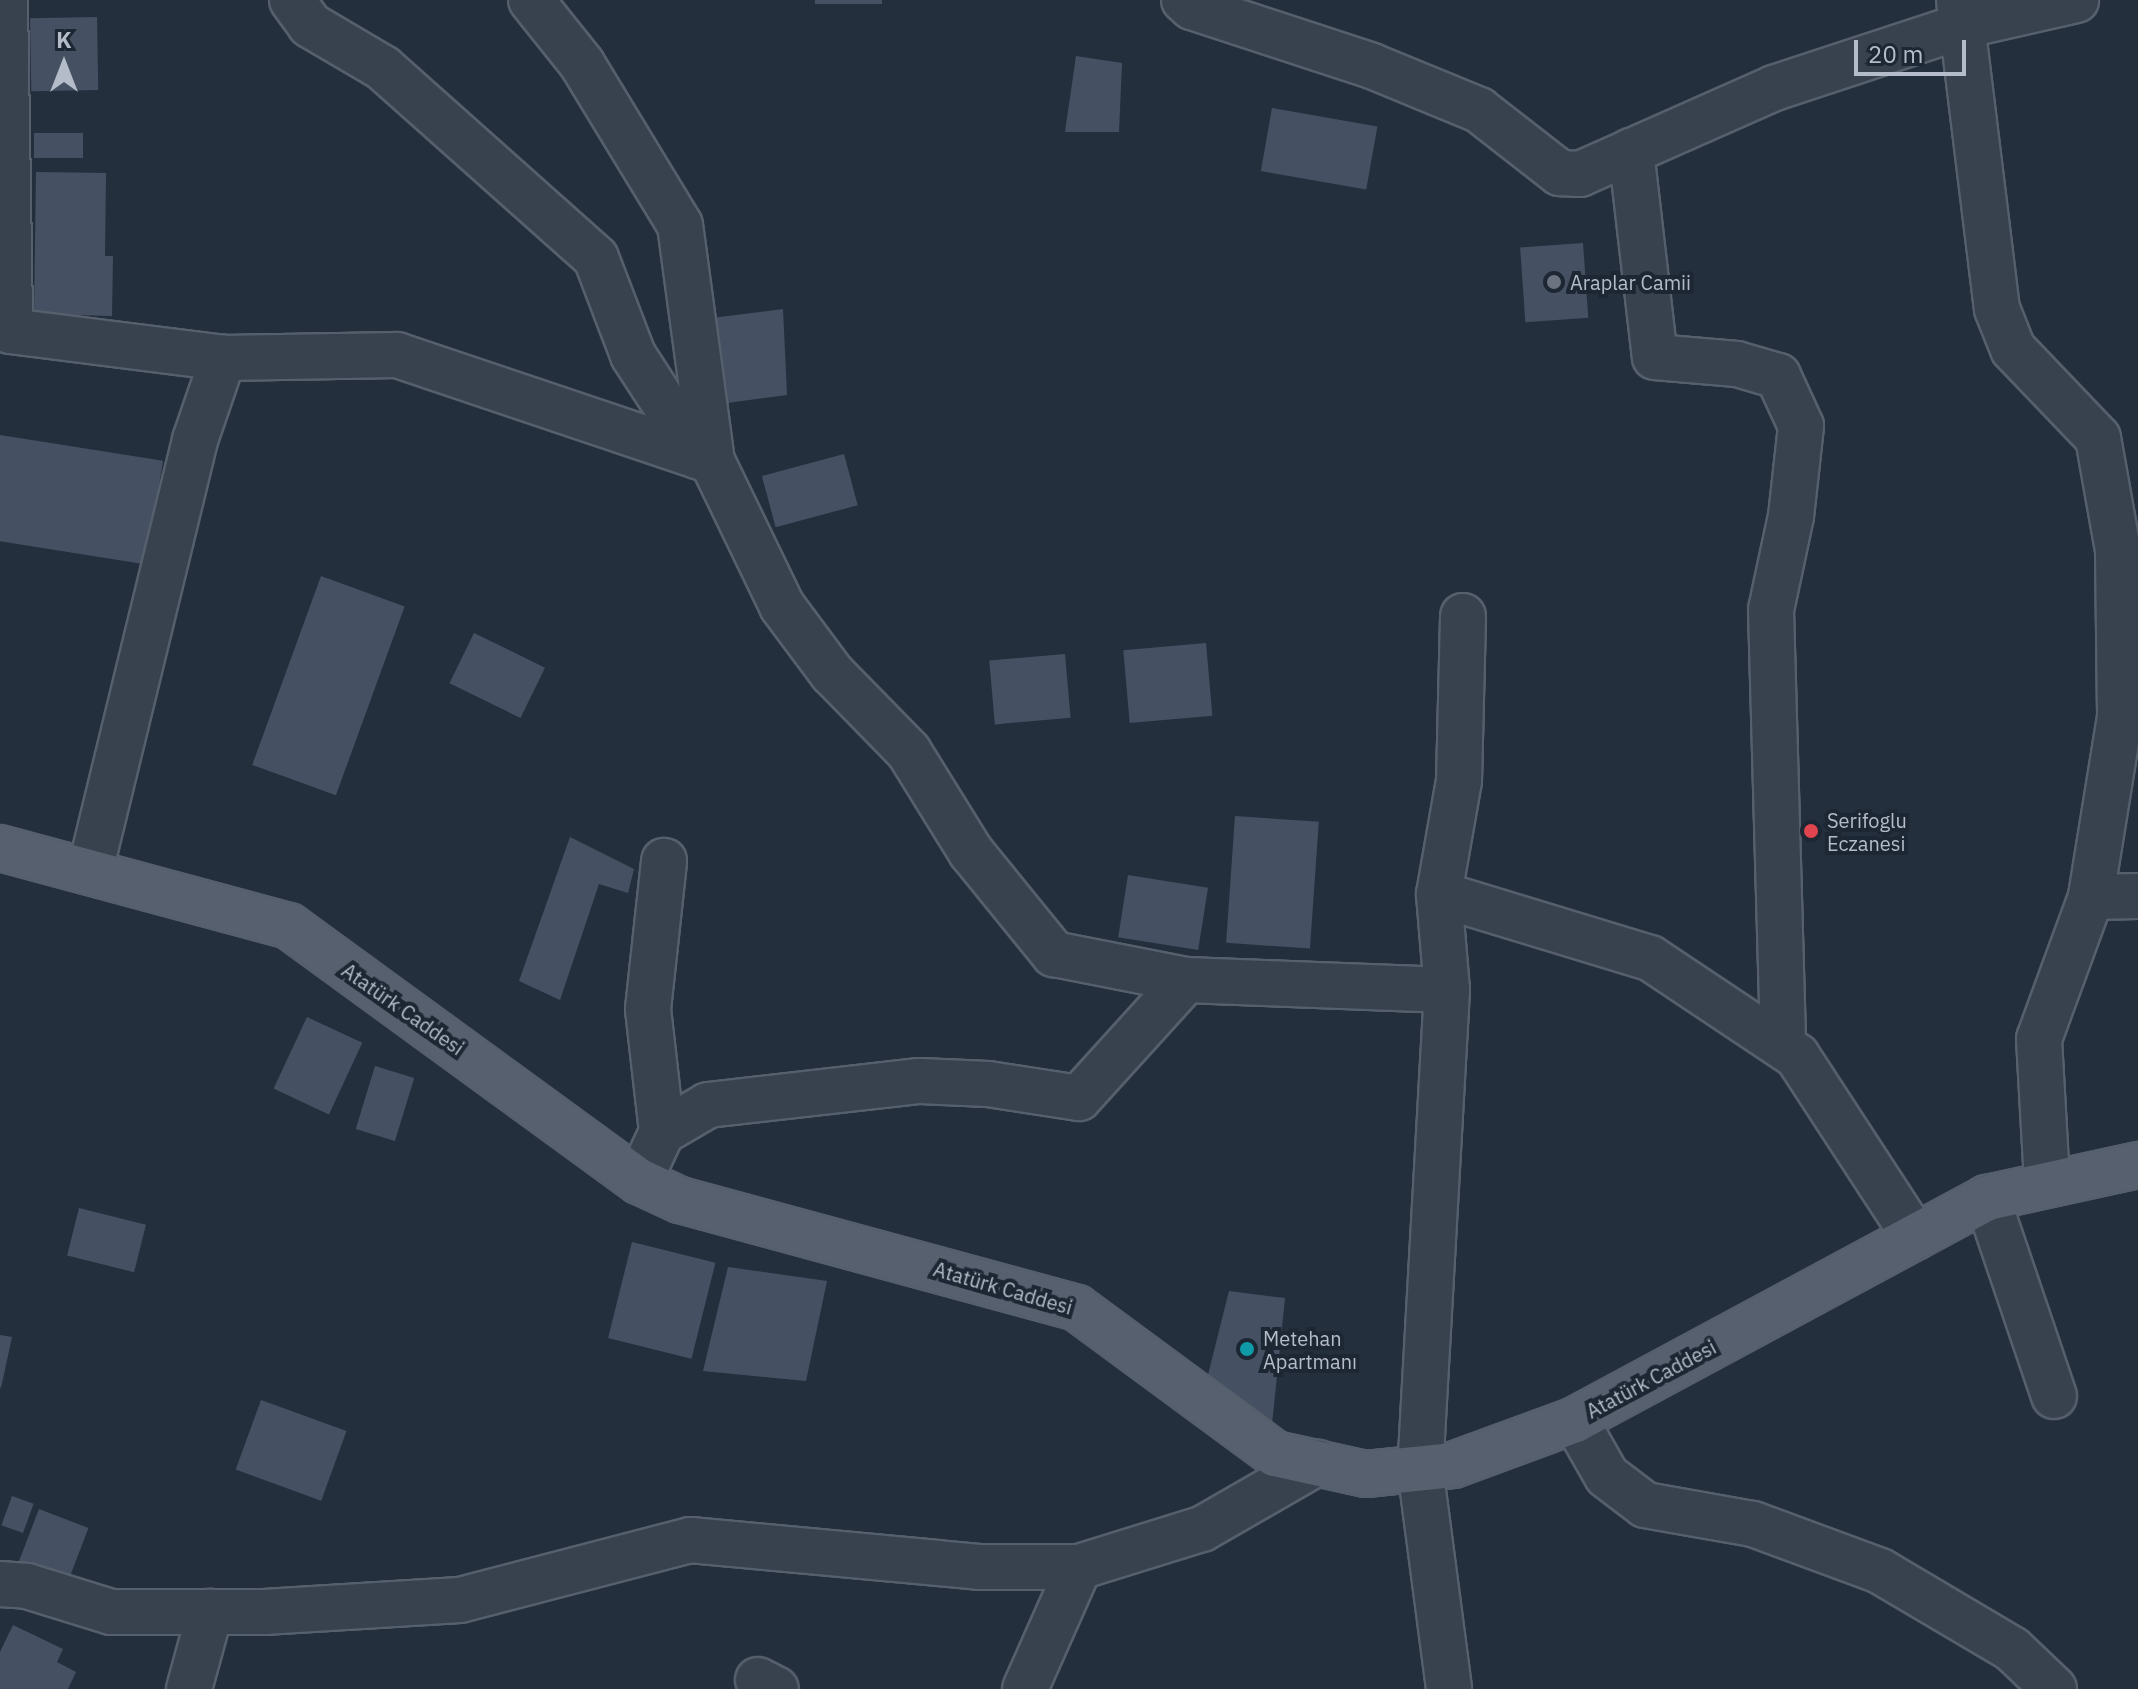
<!DOCTYPE html>
<html>
<head>
<meta charset="utf-8">
<style>
  body { margin:0 }
  #map { position:relative; width:2138px; height:1689px; overflow:hidden; background:#242f3e; font-family:"IBM Plex Sans",sans-serif }
  div>[style] { position:absolute }
  [style*='--x'] { left:calc(var(--x)*1px); top:calc(var(--y)*1px); width:calc(var(--w)*1px); rotate:calc(var(--a)*1deg) }
  .building>* { inset:0; background:#455162; transform-origin:0 0 }
  .roads { filter:drop-shadow(2px 0 #565f6c) drop-shadow(-2px 0 #565f6c) drop-shadow(0 2px #565f6c) drop-shadow(0 -2px #565f6c) }
  .minor>* { height:44px; margin:-22px; padding:0 22px; transform-origin:22px; border-radius:22px; background:#38414e }
  .major>* { height:44px; margin:-22px; padding:0 22px; transform-origin:22px; border-radius:22px; background:#56606e }
  .dots>* { width:22px; height:22px; translate:-50% -50%; box-sizing:border-box; border:4px solid #1d2633; border-radius:50% }
  span { translate:-50% -50%; white-space:nowrap; text-align:center; line-height:1.15; -webkit-text-stroke:8px #1d2633; paint-order:stroke }
  .poi-label { font-size:20px; color:#b4bcc9 }
  .left { translate:0 -50%; text-align:left }
  .street-label { font-size:20px; color:#b4bcc9 }
  .north { position:absolute; left:24px; top:24px; width:80px; height:80px; -webkit-text-stroke:6px #1d2633; paint-order:stroke; rotate:0deg; font-size:22px; font-weight:700; line-height:32px; text-align:center; color:#b4bcc9 }
  .north::after { content:''; display:block; margin:auto; width:28px; height:36px; background:#b4bcc9; clip-path:polygon(50% 0,100% 100%,50% 72%,0 100%) }
  .scale { position:absolute; left:1854px; top:40px; width:112px; height:36px; box-sizing:border-box; border:4px solid #b4bcc9; border-top:0; padding-left:10px; font-size:24px; line-height:28px; white-space:nowrap; color:#b4bcc9; -webkit-text-stroke:6px #1d2633; paint-order:stroke }
</style>
</head>
<body>
<div id="map">
  <div class="building">
    <div style="left:815px;top:0;width:67px;height:4px"></div>
    <div style="left:97px;top:17px;width:73px;height:67px;rotate:89deg"></div>
    <div style="clip-path:polygon(1076px 56px,1122px 63px,1119px 132px,1065px 132px)"></div>
    <div style="left:1272px;top:108px;width:107px;height:64px;rotate:10deg"></div>
    <div style="left:34px;top:133px;width:49px;height:25px"></div>
    <div style="clip-path:polygon(36px 172px,106px 173px,105px 256px,113px 256px,112px 316px,34px 314px)"></div>
    <div style="left:1583px;top:243px;width:75px;height:63px;rotate:86deg"></div>
    <div style="clip-path:polygon(783px 309px,787px 395px,719px 404px,703px 319px)"></div>
    <div style="left:0;top:435px;width:165px;height:105px;rotate:9deg"></div>
    <div style="left:844px;top:454px;width:53px;height:85px;rotate:75deg"></div>
    <div style="left:321px;top:576px;width:89px;height:201px;rotate:20deg"></div>
    <div style="left:474px;top:633px;width:79px;height:56px;rotate:26deg"></div>
    <div style="left:1206px;top:643px;width:73px;height:83px;rotate:85deg"></div>
    <div style="left:1065px;top:654px;width:64px;height:76px;rotate:85deg"></div>
    <div style="left:1235px;top:816px;width:84px;height:127px;rotate:4deg"></div>
    <div style="clip-path:polygon(570px 837px,634px 869px,628px 893px,599px 884px,560px 1000px,519px 981px)"></div>
    <div style="left:1128px;top:875px;width:81px;height:63px;rotate:9deg"></div>
    <div style="left:307px;top:1017px;width:61px;height:79px;rotate:25deg"></div>
    <div style="left:375px;top:1066px;width:41px;height:66px;rotate:17deg"></div>
    <div style="left:79px;top:1208px;width:69px;height:49px;rotate:14deg"></div>
    <div style="left:632px;top:1242px;width:86px;height:99px;rotate:14deg"></div>
    <div style="clip-path:polygon(728px 1267px,827px 1281px,806px 1381px,703px 1371px)"></div>
    <div style="clip-path:polygon(1229px 1291px,1285px 1298px,1270px 1444px,1202px 1399px)"></div>
    <div style="clip-path:polygon(0 1335px,12px 1337px,1px 1388px,0 1387px)"></div>
    <div style="left:261px;top:1400px;width:91px;height:74px;rotate:20deg"></div>
    <div style="left:12px;top:1496px;width:23px;height:31px;rotate:20deg"></div>
    <div style="left:39px;top:1509px;width:53px;height:72px;rotate:21deg"></div>
    <div style="clip-path:polygon(13px 1625px,63px 1649px,57px 1662px,76px 1672px,68px 1689px,0 1689px,0 1652px)"></div>
  </div>
  <div class="roads">
    <div class="minor">
      <div style="--x:5;--y:0;--w:331;--a:89.1"></div>
      <div style="--x:10;--y:331;--w:215;--a:7.2"></div>
      <div style="--x:223;--y:358;--w:174;--a:-1"></div>
      <div style="--x:397;--y:355;--w:332;--a:18.6"></div>
      <div style="--x:292;--y:0;--w:31;--a:54"></div>
      <div style="--x:310;--y:25;--w:85;--a:30.5"></div>
      <div style="--x:383;--y:68;--w:285;--a:41.7"></div>
      <div style="--x:596;--y:258;--w:104;--a:69.1"></div>
      <div style="--x:633;--y:355;--w:121;--a:57.1"></div>
      <div style="--x:531;--y:0;--w:82;--a:51.4"></div>
      <div style="--x:582;--y:64;--w:188;--a:58.7"></div>
      <div style="--x:680;--y:225;--w:238;--a:82.3"></div>
      <div style="--x:712;--y:461;--w:161;--a:64.2"></div>
      <div style="--x:782;--y:606;--w:84;--a:53.3"></div>
      <div style="--x:832;--y:673;--w:110;--a:45.7"></div>
      <div style="--x:909;--y:752;--w:118;--a:58.2"></div>
      <div style="--x:971;--y:852;--w:132;--a:50.9"></div>
      <div style="--x:1054;--y:954;--w:135;--a:11.1"></div>
      <div style="--x:1186;--y:980;--w:261;--a:2.2"></div>
      <div style="--x:1447;--y:990;--w:479;--a:93.2"></div>
      <div style="--x:1420;--y:1468;--w:223;--a:82.5"></div>
      <div style="--x:1184;--y:0;--w:11;--a:41"></div>
      <div style="--x:1192;--y:7;--w:189;--a:18.1"></div>
      <div style="--x:1372;--y:66;--w:116;--a:22.4"></div>
      <div style="--x:1479;--y:110;--w:103;--a:37.9"></div>
      <div style="--x:1560;--y:173;--w:20;--a:3"></div>
      <div style="--x:1580;--y:174;--w:212;--a:-23.9"></div>
      <div style="--x:1774;--y:88;--w:202;--a:-18.2"></div>
      <div style="--x:1966;--y:25;--w:113;--a:-12.8"></div>
      <div style="--x:1959;--y:0;--w:311;--a:83"></div>
      <div style="--x:1997;--y:309;--w:43;--a:68.2"></div>
      <div style="--x:2013;--y:349;--w:123;--a:46.3"></div>
      <div style="--x:2098;--y:438;--w:114;--a:79.9"></div>
      <div style="--x:2118;--y:550;--w:167;--a:89.3"></div>
      <div style="--x:2120;--y:717;--w:182;--a:99.2"></div>
      <div style="--x:2091;--y:897;--w:151;--a:110.1"></div>
      <div style="--x:2039;--y:1039;--w:144;--a:86.8"></div>
      <div style="--x:1631;--y:151;--w:207;--a:83.4"></div>
      <div style="--x:1655;--y:357;--w:82;--a:4.9"></div>
      <div style="--x:1737;--y:364;--w:43;--a:16.3"></div>
      <div style="--x:1778;--y:376;--w:55;--a:65.3"></div>
      <div style="--x:1801;--y:426;--w:91;--a:96.3"></div>
      <div style="--x:1791;--y:516;--w:96;--a:102"></div>
      <div style="--x:1771;--y:610;--w:435;--a:88.4"></div>
      <div style="--x:90;--y:871;--w:444;--a:-76.3"></div>
      <div style="--x:195;--y:440;--w:87;--a:-71.1"></div>
      <div style="--x:1439;--y:894;--w:115;--a:-80"></div>
      <div style="--x:1459;--y:781;--w:165;--a:-88.6"></div>
      <div style="--x:2091;--y:897;--w:47;--a:-1.2"></div>
      <div style="--x:1447;--y:990;--w:96;--a:-94.8"></div>
      <div style="--x:1439;--y:894;--w:220;--a:16.9"></div>
      <div style="--x:1650;--y:958;--w:177;--a:33.7"></div>
      <div style="--x:1797;--y:1056;--w:216;--a:56.9"></div>
      <div style="--x:662;--y:1132;--w:124;--a:-96.5"></div>
      <div style="--x:648;--y:1009;--w:149;--a:-83.8"></div>
      <div style="--x:639;--y:1181;--w:54;--a:-64.9"></div>
      <div style="--x:662;--y:1132;--w:53;--a:-30.4"></div>
      <div style="--x:708;--y:1105;--w:213;--a:-6.5"></div>
      <div style="--x:920;--y:1081;--w:68;--a:2.5"></div>
      <div style="--x:988;--y:1084;--w:92;--a:8.7"></div>
      <div style="--x:1079;--y:1098;--w:159;--a:-47.8"></div>
      <div style="--x:1987;--y:1198;--w:209;--a:71.3"></div>
      <div style="--x:1575;--y:1420;--w:64;--a:60.3"></div>
      <div style="--x:1607;--y:1476;--w:48;--a:37.3"></div>
      <div style="--x:1645;--y:1505;--w:110;--a:10"></div>
      <div style="--x:1753;--y:1524;--w:135;--a:20.3"></div>
      <div style="--x:1880;--y:1571;--w:153;--a:30.6"></div>
      <div style="--x:2012;--y:1649;--w:58;--a:43.6"></div>
      <div style="--x:0;--y:1584;--w:27;--a:4"></div>
      <div style="--x:27;--y:1586;--w:88;--a:17.2"></div>
      <div style="--x:111;--y:1612;--w:153;--a:0"></div>
      <div style="--x:264;--y:1612;--w:196;--a:-3.5"></div>
      <div style="--x:460;--y:1600;--w:238;--a:-14.6"></div>
      <div style="--x:690;--y:1540;--w:290;--a:5.3"></div>
      <div style="--x:979;--y:1567;--w:100;--a:0"></div>
      <div style="--x:1079;--y:1567;--w:129;--a:-17.2"></div>
      <div style="--x:1202;--y:1529;--w:133;--a:-29.9"></div>
      <div style="--x:758;--y:1680;--w:20;--a:27"></div>
      <div style="--x:189;--y:1689;--w:80;--a:-74.7"></div>
      <div style="--x:1025;--y:1689;--w:133;--a:-66.1"></div>
    </div>
    <div class="major">
      <div style="--x:0;--y:848;--w:299;--a:15.1"></div>
      <div style="--x:289;--y:926;--w:433;--a:36.1"></div>
      <div style="--x:639;--y:1181;--w:45;--a:24.9"></div>
      <div style="--x:680;--y:1200;--w:411;--a:15.2"></div>
      <div style="--x:1077;--y:1308;--w:246;--a:36.4"></div>
      <div style="--x:1275;--y:1454;--w:93;--a:12.4"></div>
      <div style="--x:1366;--y:1474;--w:87;--a:-5.9"></div>
      <div style="--x:1453;--y:1465;--w:130;--a:-20.2"></div>
      <div style="--x:1575;--y:1420;--w:468;--a:-28.3"></div>
      <div style="--x:1987;--y:1198;--w:155;--a:-12.3"></div>
    </div>
  </div>
  <div class="dots">
    <div style="left:1554px;top:282px;background:#6b7280"></div>
    <div style="left:1811px;top:831px;background:#e0444e"></div>
    <div style="left:1247px;top:1349px;background:#0f9aa8"></div>
  </div>
  <div class="poi-label">
    <span class="left" style="left:1570px;top:282px">Araplar Camii</span>
    <span class="left" style="left:1827px;top:832px">Serifoglu<br>Eczanesi</span>
    <span class="left" style="left:1263px;top:1350px">Metehan<br>Apartmanı</span>
  </div>
  <div class="street-label">
    <span style="left:403px;top:1009px;rotate:35deg">Atatürk Caddesi</span>
    <span style="left:1003px;top:1288px;rotate:16deg">Atatürk Caddesi</span>
    <span style="left:1651px;top:1379px;rotate:-28deg">Atatürk Caddesi</span>
  </div>
  <div class="north">K</div>
  <div class="scale">20 m</div>
</div>
</body>
</html>
